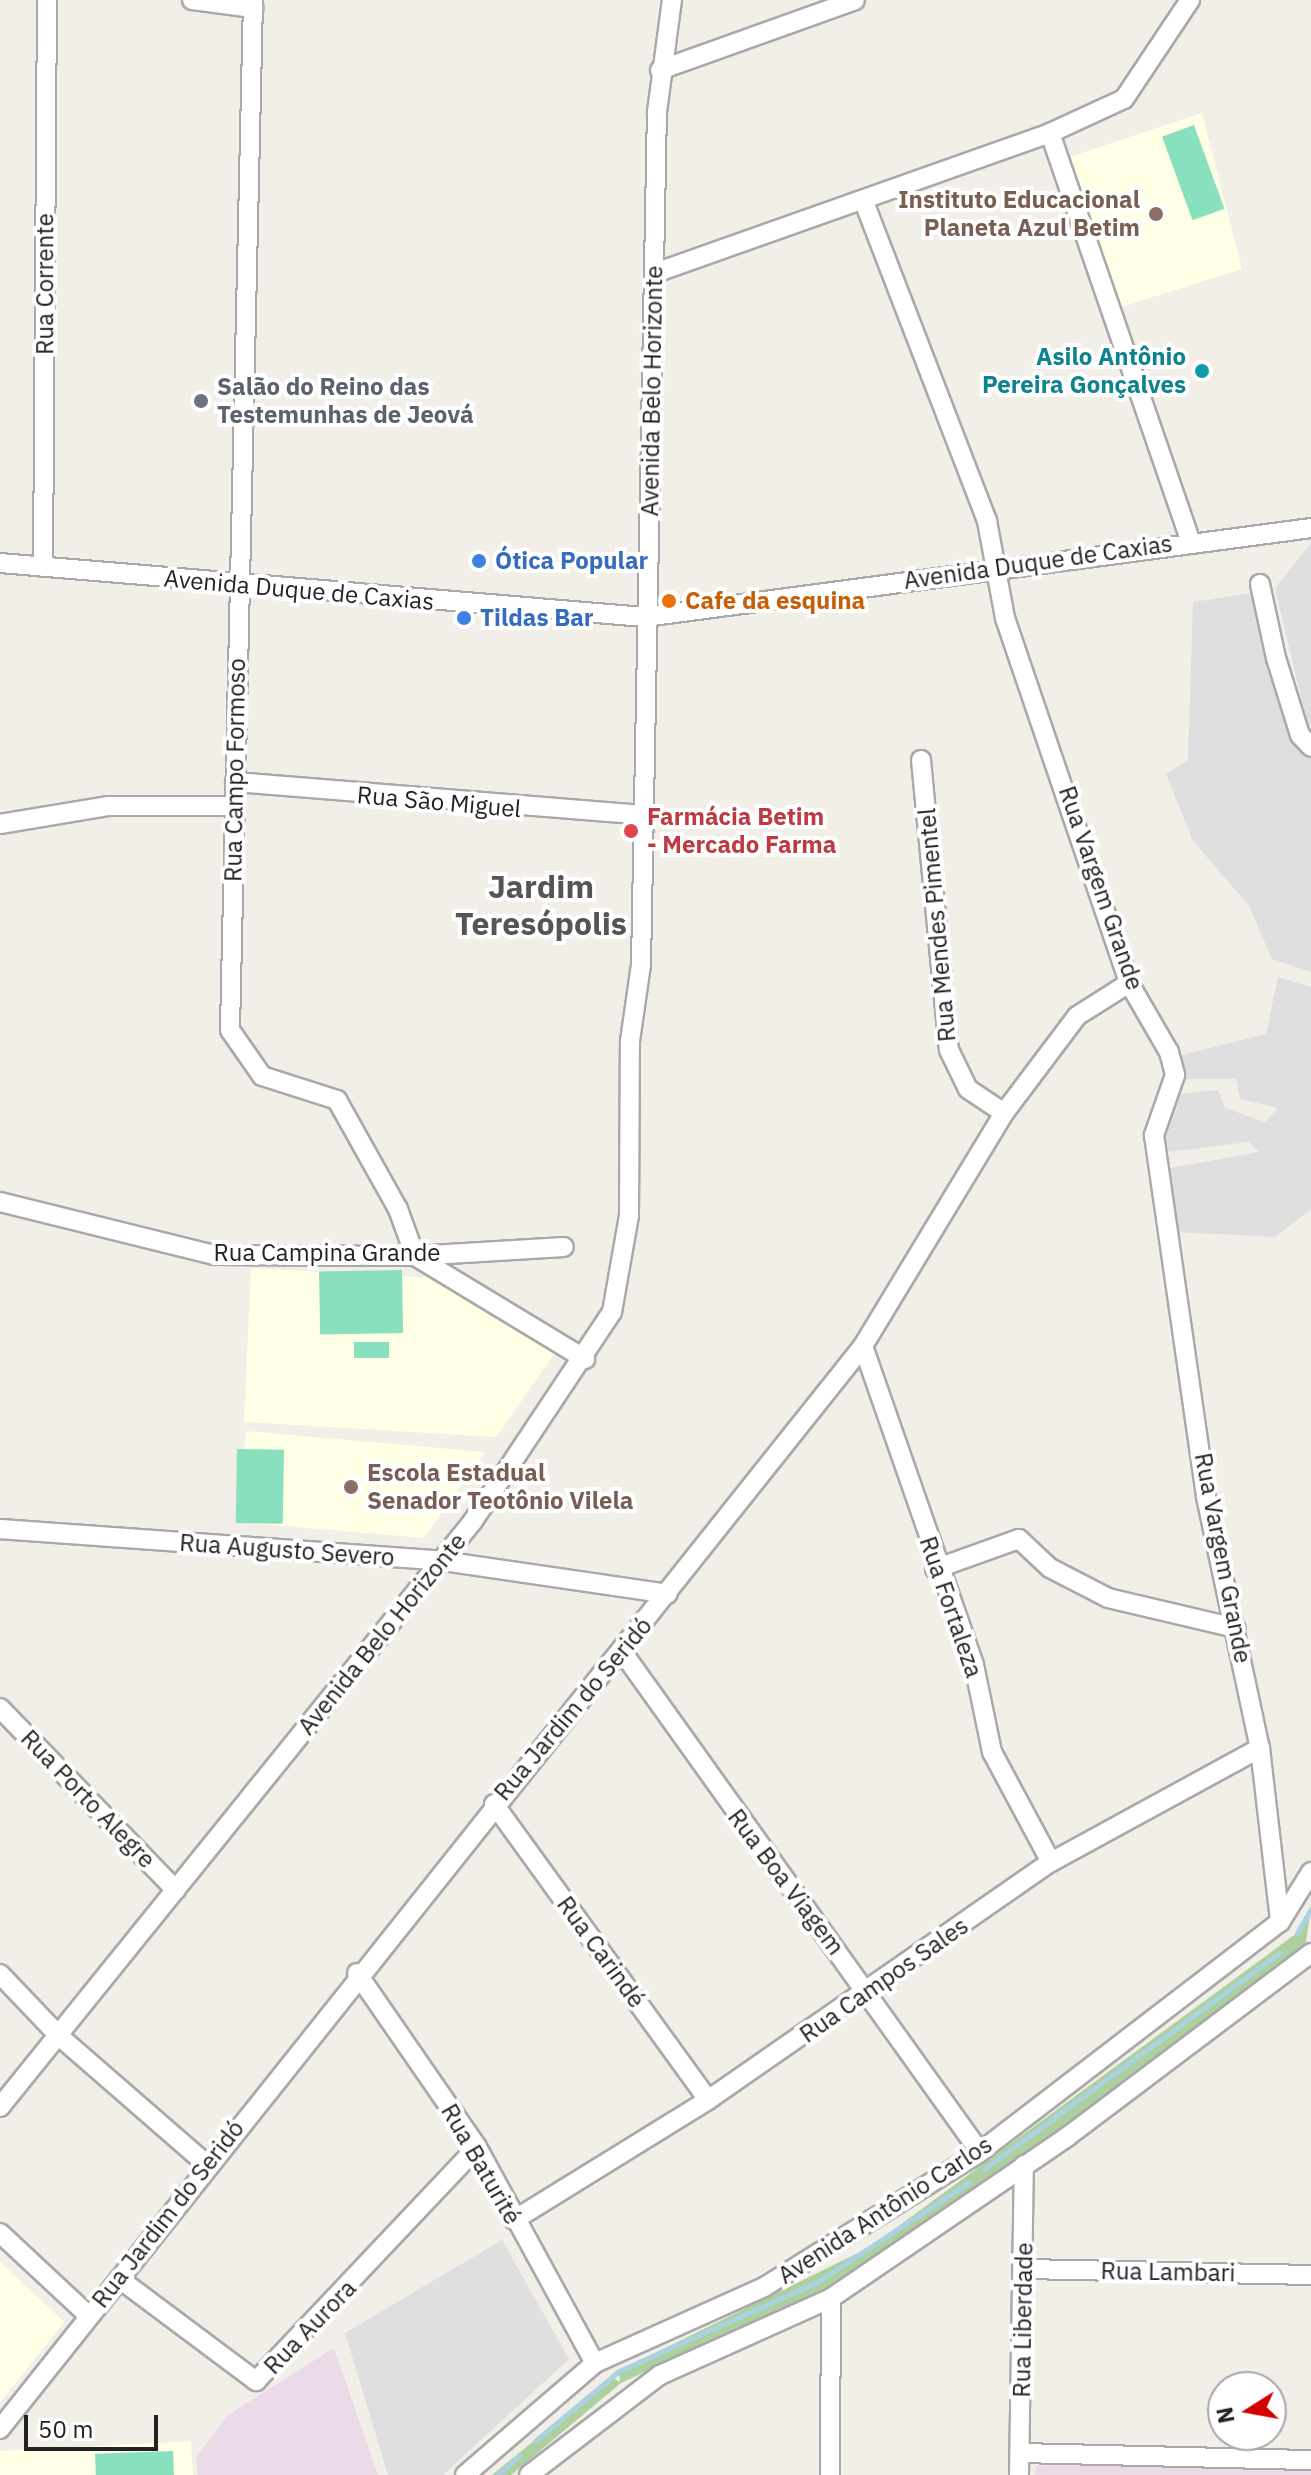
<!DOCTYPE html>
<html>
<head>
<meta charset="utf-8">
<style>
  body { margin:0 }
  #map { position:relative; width:1311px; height:2475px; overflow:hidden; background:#f2efe9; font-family:"IBM Plex Sans",sans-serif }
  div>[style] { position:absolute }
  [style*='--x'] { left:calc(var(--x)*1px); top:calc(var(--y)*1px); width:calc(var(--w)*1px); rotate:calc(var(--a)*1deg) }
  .residential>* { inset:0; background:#e0dfdf }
  .industrial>* { inset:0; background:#ebdbe8 }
  .education>* { inset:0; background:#ffffe5 }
  .forest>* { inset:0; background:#add19e }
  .pitch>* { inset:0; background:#88e0be; transform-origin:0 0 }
  .stream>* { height:5px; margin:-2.5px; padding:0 2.5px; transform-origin:2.5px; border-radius:2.5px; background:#aad3df }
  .roads { filter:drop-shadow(2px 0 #a9a9a9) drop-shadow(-2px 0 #a9a9a9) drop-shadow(0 2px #a9a9a9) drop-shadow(0 -2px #a9a9a9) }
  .minor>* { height:18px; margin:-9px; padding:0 9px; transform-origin:9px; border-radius:9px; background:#fff }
  .dots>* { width:22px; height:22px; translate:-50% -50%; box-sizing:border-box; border:4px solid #fff; border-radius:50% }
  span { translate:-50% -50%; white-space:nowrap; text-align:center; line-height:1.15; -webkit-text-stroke:8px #fff; paint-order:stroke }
  .education-label { font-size:24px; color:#785e54; font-weight:700 }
  .right { translate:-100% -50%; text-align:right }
  .left { translate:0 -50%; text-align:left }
  .street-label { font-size:24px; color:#222 }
  .culture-label { font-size:24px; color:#0d838f; font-weight:700 }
  .worship-label { font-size:24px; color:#5b616d; font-weight:700 }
  .shop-label { font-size:24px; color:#366cbe; font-weight:700 }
  .food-label { font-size:24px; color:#c56008; font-weight:700 }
  .health-label { font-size:24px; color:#be3a42; font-weight:700 }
  .district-label { font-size:32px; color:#555; font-weight:700 }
  .north { position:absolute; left:1207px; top:2371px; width:80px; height:80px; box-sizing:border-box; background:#fff; border:2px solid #a7a7a7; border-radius:50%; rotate:259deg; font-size:22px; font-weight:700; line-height:32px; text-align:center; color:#222 }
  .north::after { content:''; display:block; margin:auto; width:28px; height:36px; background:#d40000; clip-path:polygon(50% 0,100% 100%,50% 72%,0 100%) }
  .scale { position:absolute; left:24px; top:2415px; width:134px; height:36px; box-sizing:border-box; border:4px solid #222; border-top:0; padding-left:10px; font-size:24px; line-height:28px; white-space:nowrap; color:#222; -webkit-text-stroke:6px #fff; paint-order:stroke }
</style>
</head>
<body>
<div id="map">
  <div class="residential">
    <div style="clip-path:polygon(1311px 543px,1311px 724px,1308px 727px,1275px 588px)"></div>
    <div style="clip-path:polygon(1257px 592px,1311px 746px,1311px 972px,1272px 959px,1249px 906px,1193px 841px,1166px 774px,1188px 760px,1193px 602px)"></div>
    <div style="clip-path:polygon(1278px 977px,1311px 987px,1311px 1209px,1275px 1237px,1175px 1232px,1170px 1168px,1259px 1152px,1249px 1142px,1169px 1152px,1161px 1127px,1171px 1095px,1218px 1090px,1225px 1108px,1265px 1122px,1278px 1108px,1240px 1099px,1236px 1079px,1183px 1079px,1182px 1055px,1266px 1034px)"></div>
    <div style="clip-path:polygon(502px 2240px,569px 2359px,443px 2475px,388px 2475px,345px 2333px)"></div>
  </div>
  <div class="industrial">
    <div style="clip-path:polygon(334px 2348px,378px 2475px,198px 2475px,196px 2458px,228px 2415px)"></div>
    <div style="clip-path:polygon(1311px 2464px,1311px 2475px,1035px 2475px,1036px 2466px)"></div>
  </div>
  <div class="education">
    <div style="clip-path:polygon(1202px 113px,1242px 269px,1121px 307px,1064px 159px)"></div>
    <div style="clip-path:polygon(251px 1268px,435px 1278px,557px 1350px,496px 1437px,244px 1422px)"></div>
    <div style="clip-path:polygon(246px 1431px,485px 1452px,424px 1538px,238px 1522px)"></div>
    <div style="clip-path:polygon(0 2262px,64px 2322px,0 2403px)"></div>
    <div style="clip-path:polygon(191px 2441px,193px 2475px,0 2475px,0 2451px)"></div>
  </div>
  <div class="forest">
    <div style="clip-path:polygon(1311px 1908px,1305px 1948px,884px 2261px,621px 2383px,511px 2475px,492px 2475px,612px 2377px,620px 2382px,619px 2371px,870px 2247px,1297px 1933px)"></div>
  </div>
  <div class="pitch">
    <div style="left:1194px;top:125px;width:89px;height:34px;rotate:70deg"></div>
    <div style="left:402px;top:1270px;width:63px;height:83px;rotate:89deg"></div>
    <div style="left:354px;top:1342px;width:35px;height:16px"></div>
    <div style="left:237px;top:1449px;width:47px;height:74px;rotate:1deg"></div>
    <div style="left:173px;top:2451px;width:24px;height:78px;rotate:88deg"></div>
  </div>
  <div class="stream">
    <div style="--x:1297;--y:1933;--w:28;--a:-60"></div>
    <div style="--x:984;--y:2169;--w:367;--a:-36.2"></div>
    <div style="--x:535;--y:2441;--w:109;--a:-39.8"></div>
    <div style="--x:619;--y:2371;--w:217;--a:-24.2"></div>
    <div style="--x:817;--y:2282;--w:181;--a:-33.3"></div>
    <div style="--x:497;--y:2475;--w:29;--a:-41"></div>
  </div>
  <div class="roads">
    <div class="minor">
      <div style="--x:192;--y:0;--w:62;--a:7.5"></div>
      <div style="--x:253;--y:0;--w:1030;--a:91.28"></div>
      <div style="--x:230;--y:1030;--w:56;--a:55.2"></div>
      <div style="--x:262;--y:1076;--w:79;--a:17.7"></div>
      <div style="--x:337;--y:1100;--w:125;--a:60.8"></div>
      <div style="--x:398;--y:1209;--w:50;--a:70.1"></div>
      <div style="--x:415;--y:1256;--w:199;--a:31.2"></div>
      <div style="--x:660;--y:70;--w:207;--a:-19.7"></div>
      <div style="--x:1050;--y:133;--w:430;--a:71"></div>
      <div style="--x:864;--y:202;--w:342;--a:68.9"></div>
      <div style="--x:987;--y:521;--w:99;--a:79.5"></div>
      <div style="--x:1005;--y:618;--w:385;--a:71.2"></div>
      <div style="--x:1129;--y:983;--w:80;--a:59.9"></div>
      <div style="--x:1169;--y:1052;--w:24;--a:75"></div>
      <div style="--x:1175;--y:1075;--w:64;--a:109.3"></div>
      <div style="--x:1154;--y:1135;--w:366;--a:81.8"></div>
      <div style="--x:1206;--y:1497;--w:257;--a:77.9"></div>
      <div style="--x:1260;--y:1748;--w:175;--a:83.4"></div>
      <div style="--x:655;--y:273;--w:419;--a:-19.5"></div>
      <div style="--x:1050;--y:133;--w:81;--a:-24.7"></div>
      <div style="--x:1124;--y:99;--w:119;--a:-56.3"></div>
      <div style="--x:0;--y:563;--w:647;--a:4.79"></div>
      <div style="--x:645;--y:617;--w:672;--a:-7.61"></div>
      <div style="--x:43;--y:567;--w:567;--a:-89.6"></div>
      <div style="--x:1260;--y:584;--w:76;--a:77.8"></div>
      <div style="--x:1276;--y:658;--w:81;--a:72.7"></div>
      <div style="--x:1300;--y:735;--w:16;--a:47"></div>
      <div style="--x:921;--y:760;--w:291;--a:84.5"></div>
      <div style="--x:949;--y:1050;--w:43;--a:64"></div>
      <div style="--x:968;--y:1089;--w:43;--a:33.7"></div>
      <div style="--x:235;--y:782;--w:410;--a:4.6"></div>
      <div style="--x:0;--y:824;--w:109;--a:-9.5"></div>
      <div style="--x:108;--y:806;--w:126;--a:0"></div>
      <div style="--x:0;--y:1202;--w:220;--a:13.9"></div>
      <div style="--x:214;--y:1255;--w:201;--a:0.3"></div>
      <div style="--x:415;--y:1256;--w:149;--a:-3.5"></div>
      <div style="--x:863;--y:1346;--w:338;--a:70.8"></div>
      <div style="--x:974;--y:1665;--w:89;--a:78.3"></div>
      <div style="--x:992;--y:1752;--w:125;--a:61.8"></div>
      <div style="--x:0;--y:1529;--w:443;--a:4.1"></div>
      <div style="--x:442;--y:1561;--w:228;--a:8.3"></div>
      <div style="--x:935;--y:1569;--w:89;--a:-19.7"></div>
      <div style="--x:1019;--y:1539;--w:42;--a:43.1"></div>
      <div style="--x:1050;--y:1568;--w:65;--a:27.3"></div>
      <div style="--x:1108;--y:1598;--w:131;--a:13.2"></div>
      <div style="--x:621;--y:1650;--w:617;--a:54.43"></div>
      <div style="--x:0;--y:1708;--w:253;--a:46"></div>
      <div style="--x:494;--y:1804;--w:365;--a:54.1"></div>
      <div style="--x:357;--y:1973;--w:211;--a:55.4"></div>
      <div style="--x:477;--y:2147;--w:246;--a:61.4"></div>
      <div style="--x:0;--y:1974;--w:86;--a:46.4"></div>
      <div style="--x:59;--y:2036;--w:195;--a:41"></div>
      <div style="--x:0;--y:2107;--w:753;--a:-51.09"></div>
      <div style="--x:473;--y:1521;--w:251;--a:-56.4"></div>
      <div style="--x:612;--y:1312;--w:97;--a:-80"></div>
      <div style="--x:629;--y:1216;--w:175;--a:-89.7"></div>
      <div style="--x:630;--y:1041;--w:77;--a:-81.8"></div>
      <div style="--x:641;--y:965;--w:853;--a:-88.93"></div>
      <div style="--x:657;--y:112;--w:113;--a:-82.4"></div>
      <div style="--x:514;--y:2220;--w:228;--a:-31.7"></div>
      <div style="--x:708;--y:2100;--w:417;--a:-34.8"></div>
      <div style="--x:1051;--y:1862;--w:238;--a:-28.6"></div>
      <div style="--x:0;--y:2233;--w:120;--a:43"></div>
      <div style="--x:1025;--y:2269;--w:286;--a:1.2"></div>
      <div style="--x:121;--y:2280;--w:169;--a:36.8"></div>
      <div style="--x:256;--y:2381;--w:322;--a:-46.6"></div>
      <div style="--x:0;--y:2429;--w:1385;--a:-51.45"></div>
      <div style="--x:863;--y:1346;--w:272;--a:-58.8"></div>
      <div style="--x:1004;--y:1113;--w:121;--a:-53"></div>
      <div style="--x:1077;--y:1016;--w:62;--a:-32.4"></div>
      <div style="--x:1020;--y:2453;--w:291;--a:1.4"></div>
      <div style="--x:465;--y:2475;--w:172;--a:-40.7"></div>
      <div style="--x:595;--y:2363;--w:185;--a:-24.2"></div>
      <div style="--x:764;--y:2287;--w:255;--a:-32"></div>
      <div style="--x:980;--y:2152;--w:378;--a:-37.5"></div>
      <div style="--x:1280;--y:1922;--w:59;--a:-58.2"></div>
      <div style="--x:529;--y:2475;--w:165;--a:-37.4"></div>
      <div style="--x:660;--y:2375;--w:188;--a:-24.2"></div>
      <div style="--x:831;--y:2298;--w:286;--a:-34.3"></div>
      <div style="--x:1067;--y:2137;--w:306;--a:-37"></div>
      <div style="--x:830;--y:2475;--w:177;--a:-89.7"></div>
      <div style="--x:1019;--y:2475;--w:310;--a:-89.1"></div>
    </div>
  </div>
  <div class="dots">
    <div style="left:1156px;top:214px;background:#8d6e63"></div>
    <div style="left:1202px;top:371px;background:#0f9aa8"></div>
    <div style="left:201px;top:401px;background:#6b7280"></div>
    <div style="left:479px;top:561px;background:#3f7fe0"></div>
    <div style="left:669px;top:601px;background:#e8710a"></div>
    <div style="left:464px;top:618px;background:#3f7fe0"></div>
    <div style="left:631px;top:831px;background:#e0444e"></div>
    <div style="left:351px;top:1487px;background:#8d6e63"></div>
  </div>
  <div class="education-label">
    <span class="right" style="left:1140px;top:214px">Instituto Educacional<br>Planeta Azul Betim</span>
    <span class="left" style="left:367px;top:1487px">Escola Estadual<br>Senador Teotônio Vilela</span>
  </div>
  <div class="street-label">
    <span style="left:45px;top:284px;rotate:-90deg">Rua Corrente</span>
    <span style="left:652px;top:391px;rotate:-89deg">Avenida Belo Horizonte</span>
    <span style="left:1038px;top:562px;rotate:-8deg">Avenida Duque de Caxias</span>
    <span style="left:299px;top:590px;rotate:5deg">Avenida Duque de Caxias</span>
    <span style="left:235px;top:770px;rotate:-89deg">Rua Campo Formoso</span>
    <span style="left:439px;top:802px;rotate:5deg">Rua São Miguel</span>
    <span style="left:1101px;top:888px;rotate:71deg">Rua Vargem Grande</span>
    <span style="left:937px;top:925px;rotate:-95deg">Rua Mendes Pimentel</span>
    <span style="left:327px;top:1253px">Rua Campina Grande</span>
    <span style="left:287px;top:1550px;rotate:4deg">Rua Augusto Severo</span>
    <span style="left:1223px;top:1558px;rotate:79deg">Rua Vargem Grande</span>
    <span style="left:951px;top:1607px;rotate:71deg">Rua Fortaleza</span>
    <span style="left:382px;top:1634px;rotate:-51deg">Avenida Belo Horizonte</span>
    <span style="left:573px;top:1709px;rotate:-50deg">Rua Jardim do Seridó</span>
    <span style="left:88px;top:1799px;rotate:46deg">Rua Porto Alegre</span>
    <span style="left:786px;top:1882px;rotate:53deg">Rua Boa Viagem</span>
    <span style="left:601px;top:1952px;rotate:54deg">Rua Carindé</span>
    <span style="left:884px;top:1980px;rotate:-35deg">Rua Campos Sales</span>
    <span style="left:481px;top:2164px;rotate:60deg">Rua Baturité</span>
    <span style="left:885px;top:2210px;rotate:-33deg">Avenida Antônio Carlos</span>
    <span style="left:168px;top:2214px;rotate:-52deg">Rua Jardim do Seridó</span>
    <span style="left:1168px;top:2272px;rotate:1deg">Rua Lambari</span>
    <span style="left:1023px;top:2320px;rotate:-89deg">Rua Liberdade</span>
    <span style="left:310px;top:2327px;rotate:-46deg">Rua Aurora</span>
  </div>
  <div class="culture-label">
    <span class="right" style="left:1186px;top:371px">Asilo Antônio<br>Pereira Gonçalves</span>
  </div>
  <div class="worship-label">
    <span class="left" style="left:217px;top:401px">Salão do Reino das<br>Testemunhas de Jeová</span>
  </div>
  <div class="shop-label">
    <span class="left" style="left:495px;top:561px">Ótica Popular</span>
    <span class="left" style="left:480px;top:618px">Tildas Bar</span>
  </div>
  <div class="food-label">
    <span class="left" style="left:685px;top:601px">Cafe da esquina</span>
  </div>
  <div class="health-label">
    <span class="left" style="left:647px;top:831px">Farmácia Betim<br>- Mercado Farma</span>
  </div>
  <div class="district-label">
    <span style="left:541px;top:905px">Jardim<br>Teresópolis</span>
  </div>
  <div class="north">N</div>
  <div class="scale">50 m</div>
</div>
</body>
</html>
